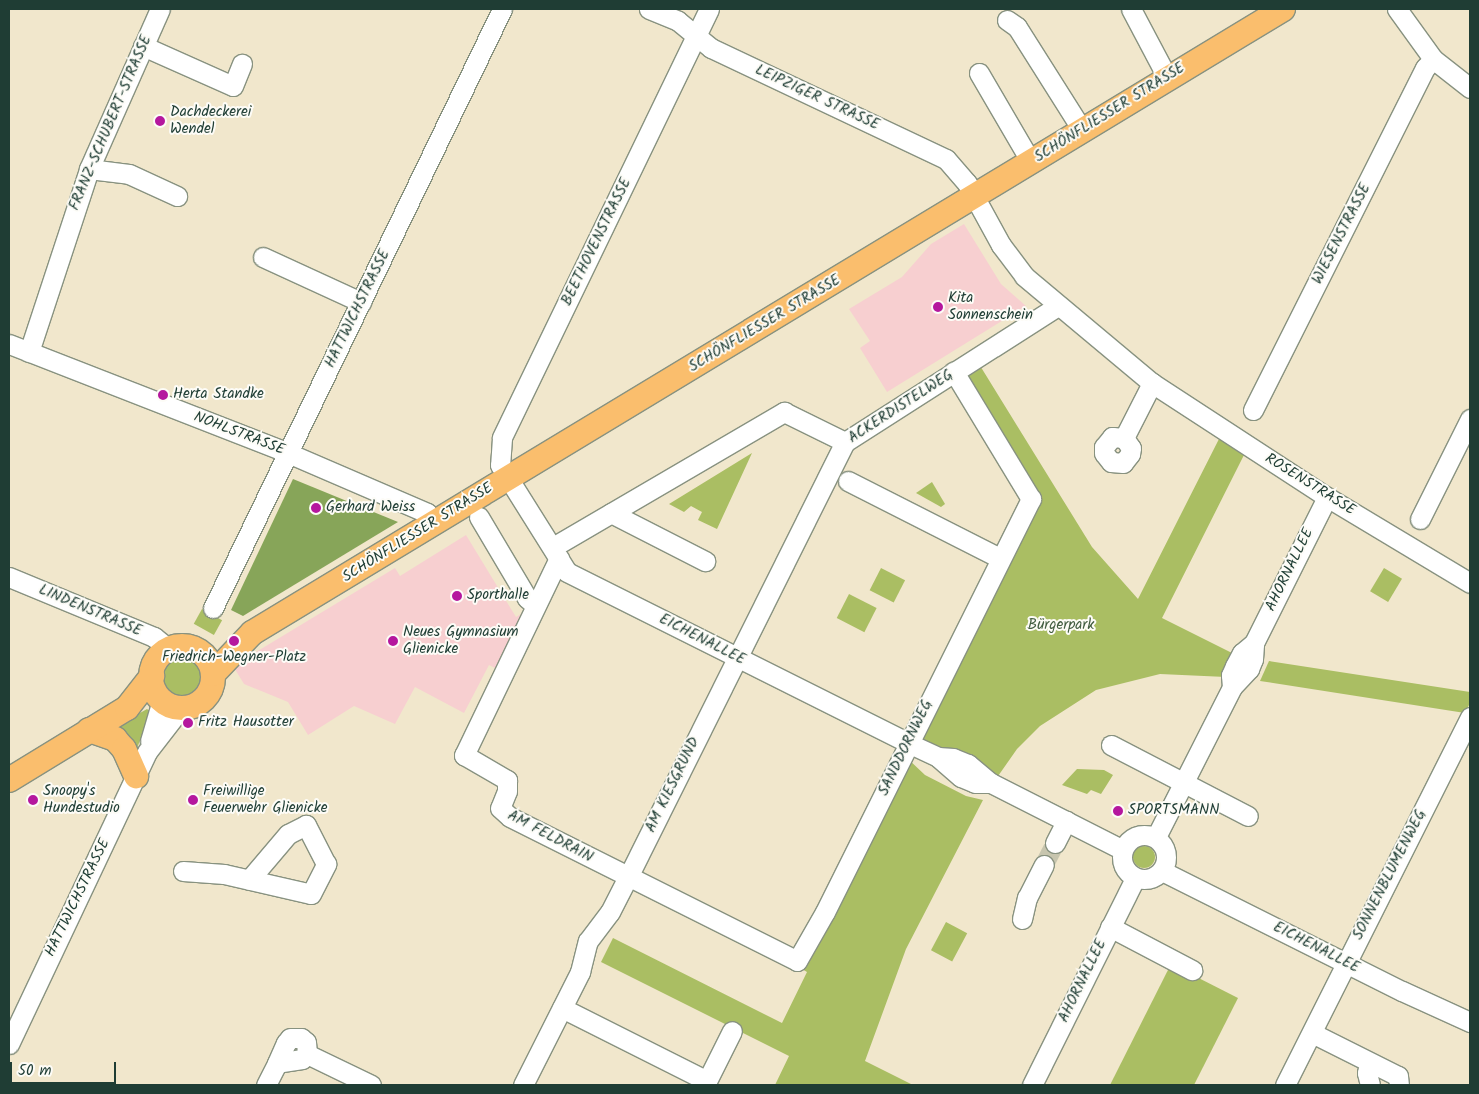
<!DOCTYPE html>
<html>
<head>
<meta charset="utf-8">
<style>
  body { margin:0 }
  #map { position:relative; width:1479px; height:1094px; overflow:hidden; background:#f1e7cc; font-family:Kalam,sans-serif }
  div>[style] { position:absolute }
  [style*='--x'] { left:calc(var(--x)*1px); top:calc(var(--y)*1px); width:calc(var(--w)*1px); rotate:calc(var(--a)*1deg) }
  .built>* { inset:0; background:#f7cfd0 }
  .green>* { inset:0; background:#aabe63; transform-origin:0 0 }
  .round { border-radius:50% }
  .forest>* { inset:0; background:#87a559 }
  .minor-tunnel>* { height:19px; margin-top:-9.5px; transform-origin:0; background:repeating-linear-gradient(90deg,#c7c5ae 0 19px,transparent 0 28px) }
  .roads { filter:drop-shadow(1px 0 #889280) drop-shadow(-1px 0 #889280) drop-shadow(0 1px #889280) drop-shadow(0 -1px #889280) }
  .minor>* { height:19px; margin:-9.5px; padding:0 9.5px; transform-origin:9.5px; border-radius:9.5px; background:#fff }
  .minor>.ring { margin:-9.5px; padding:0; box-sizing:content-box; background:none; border:19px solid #fff; border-radius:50% }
  .major>* { height:24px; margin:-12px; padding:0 12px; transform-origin:12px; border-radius:12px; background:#fabe6d }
  .major>.ring { margin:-12px; padding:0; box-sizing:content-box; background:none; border:24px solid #fabe6d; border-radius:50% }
  .dots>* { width:14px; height:14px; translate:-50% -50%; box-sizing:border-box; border:2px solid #fdfcf7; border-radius:50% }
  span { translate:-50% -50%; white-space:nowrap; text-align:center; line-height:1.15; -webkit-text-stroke:4px #fdfcf7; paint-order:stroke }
  .street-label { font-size:15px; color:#1f3d34 }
  .poi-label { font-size:15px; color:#1f3d34 }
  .left { translate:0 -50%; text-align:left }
  .park-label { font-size:15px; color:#425d40 }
  .frame { position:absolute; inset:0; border:10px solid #1f3d34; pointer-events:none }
  .scale { position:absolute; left:10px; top:1062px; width:106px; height:22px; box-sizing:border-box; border:2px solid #1f3d34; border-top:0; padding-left:6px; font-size:15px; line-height:18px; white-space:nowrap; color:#1f3d34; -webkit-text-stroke:4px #fdfcf7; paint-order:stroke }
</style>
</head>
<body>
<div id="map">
  <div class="built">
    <div style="clip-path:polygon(964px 224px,1001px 284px,1026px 306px,887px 392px,860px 348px,870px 341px,849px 309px,902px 277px,931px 244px)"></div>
    <div style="clip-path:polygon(466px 535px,516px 617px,526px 611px,497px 669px,489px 665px,464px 713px,415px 687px,395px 724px,354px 706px,308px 735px,288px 702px,244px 684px,233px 666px,395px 568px,400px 576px)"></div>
  </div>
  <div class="green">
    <div style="clip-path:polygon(979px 364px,1092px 547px,1138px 599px,1221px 435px,1246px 451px,1162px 618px,1236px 655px,1226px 677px,1160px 674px,1096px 690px,1040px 726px,1017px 749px,996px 779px,939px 746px,921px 742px,1040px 504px,961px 375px)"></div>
    <div style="clip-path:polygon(752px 453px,717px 529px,698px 520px,702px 512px,691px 506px,684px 512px,669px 504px)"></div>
    <div style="clip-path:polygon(932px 482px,945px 504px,941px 507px,916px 493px)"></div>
    <div style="left:881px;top:568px;width:27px;height:25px;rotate:27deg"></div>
    <div style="left:1384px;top:568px;width:21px;height:27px;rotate:31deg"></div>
    <div style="left:849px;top:594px;width:31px;height:27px;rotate:27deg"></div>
    <div style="left:202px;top:609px;width:23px;height:17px;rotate:29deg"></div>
    <div class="round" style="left:159px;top:653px;width:46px;height:46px"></div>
    <div style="clip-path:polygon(1269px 661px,1470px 692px,1470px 703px,1465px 713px,1260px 681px)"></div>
    <div style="clip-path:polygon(147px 709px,151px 712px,134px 756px,110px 730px)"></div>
    <div style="clip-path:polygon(907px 758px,925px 775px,966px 796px,983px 800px,906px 949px,865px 1061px,913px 1085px,775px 1085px,789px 1056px,601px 962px,613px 938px,782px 1023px,807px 972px,802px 969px)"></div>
    <div style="clip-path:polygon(1077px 769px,1104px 770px,1113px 775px,1101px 794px,1091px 790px,1087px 794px,1062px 785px)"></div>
    <div class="round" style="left:1133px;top:846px;width:22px;height:22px"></div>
    <div style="left:946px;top:922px;width:24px;height:32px;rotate:28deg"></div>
    <div style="clip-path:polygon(1171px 964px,1238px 998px,1194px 1085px,1110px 1085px)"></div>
  </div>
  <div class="forest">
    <div style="clip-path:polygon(293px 479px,398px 522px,243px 616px,231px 610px)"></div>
  </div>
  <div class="minor-tunnel">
    <div style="--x:1044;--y:865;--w:25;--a:-63"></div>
  </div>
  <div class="roads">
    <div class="minor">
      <div style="--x:649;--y:9;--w:31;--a:22"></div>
      <div style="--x:678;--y:21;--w:43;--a:39.3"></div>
      <div style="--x:711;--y:48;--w:260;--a:25.3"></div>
      <div style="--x:946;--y:159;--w:32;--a:49"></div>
      <div style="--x:967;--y:183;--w:71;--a:61.3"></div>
      <div style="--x:1001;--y:245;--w:39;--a:53"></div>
      <div style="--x:1024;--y:276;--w:167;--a:39.9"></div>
      <div style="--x:1152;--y:383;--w:209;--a:33.1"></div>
      <div style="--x:1327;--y:497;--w:167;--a:31"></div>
      <div style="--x:709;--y:9;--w:476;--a:115.8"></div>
      <div style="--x:502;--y:438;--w:27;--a:94"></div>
      <div style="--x:500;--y:465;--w:126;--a:57.9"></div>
      <div style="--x:567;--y:572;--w:381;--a:26.6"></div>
      <div style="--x:908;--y:743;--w:33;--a:25"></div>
      <div style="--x:938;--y:757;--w:15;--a:4"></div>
      <div style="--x:953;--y:758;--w:16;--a:22"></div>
      <div style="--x:968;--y:764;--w:30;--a:40"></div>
      <div style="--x:991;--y:783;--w:148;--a:26.9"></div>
      <div style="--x:1131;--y:9;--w:77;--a:62.1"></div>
      <div style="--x:1397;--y:9;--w:62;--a:54.2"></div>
      <div style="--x:1433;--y:59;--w:47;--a:38.1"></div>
      <div style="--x:1007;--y:20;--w:12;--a:35"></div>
      <div style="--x:1017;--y:27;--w:122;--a:57.7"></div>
      <div style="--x:143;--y:46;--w:98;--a:24"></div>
      <div style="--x:233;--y:86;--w:24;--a:-68"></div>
      <div style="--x:979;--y:73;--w:103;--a:59.7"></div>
      <div style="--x:89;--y:169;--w:40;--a:7.1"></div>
      <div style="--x:129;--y:174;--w:53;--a:24.6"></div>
      <div style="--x:263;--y:257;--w:108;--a:24.7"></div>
      <div style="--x:9;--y:344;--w:300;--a:21.3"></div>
      <div style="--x:288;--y:453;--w:151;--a:23.3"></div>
      <div style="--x:427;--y:513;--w:13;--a:51"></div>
      <div style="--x:29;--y:352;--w:193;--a:-71.8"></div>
      <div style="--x:89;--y:169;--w:175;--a:-66.1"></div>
      <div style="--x:1253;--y:410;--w:383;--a:-63.3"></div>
      <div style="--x:1425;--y:68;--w:12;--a:-48"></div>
      <div style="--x:1124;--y:438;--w:12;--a:55"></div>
      <div style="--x:1131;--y:448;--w:6;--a:99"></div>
      <div style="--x:1130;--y:454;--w:11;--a:128"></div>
      <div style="--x:1123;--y:463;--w:12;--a:-175"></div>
      <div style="--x:1111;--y:462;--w:11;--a:-128"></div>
      <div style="--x:1104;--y:453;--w:6;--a:-90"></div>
      <div style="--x:1104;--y:447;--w:13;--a:-51"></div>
      <div style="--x:1112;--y:437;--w:12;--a:5"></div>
      <div style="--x:1124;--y:438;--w:62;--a:-63"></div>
      <div style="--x:848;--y:481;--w:170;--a:26.9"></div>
      <div style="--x:611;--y:513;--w:106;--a:27.1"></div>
      <div style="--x:479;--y:517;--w:94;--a:59.3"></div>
      <div style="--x:527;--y:598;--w:11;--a:41"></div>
      <div style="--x:1420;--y:519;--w:112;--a:-63.4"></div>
      <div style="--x:553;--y:547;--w:268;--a:-30.3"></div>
      <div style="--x:784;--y:412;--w:68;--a:26.2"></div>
      <div style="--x:559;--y:558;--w:219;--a:115.7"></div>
      <div style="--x:464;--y:755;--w:50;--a:30.2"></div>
      <div style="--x:507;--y:780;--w:11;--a:90"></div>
      <div style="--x:507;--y:791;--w:18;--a:112"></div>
      <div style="--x:500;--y:808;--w:13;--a:42"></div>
      <div style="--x:510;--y:817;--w:321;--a:26.6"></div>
      <div style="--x:797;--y:961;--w:56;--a:-60.3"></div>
      <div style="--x:825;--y:912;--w:462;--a:-63.5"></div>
      <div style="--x:1031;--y:499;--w:149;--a:-121.2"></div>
      <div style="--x:9;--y:577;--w:157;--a:22.5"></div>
      <div style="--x:154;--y:637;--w:19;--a:39"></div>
      <div style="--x:213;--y:608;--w:665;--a:-64.24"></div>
      <div style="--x:1232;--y:687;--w:12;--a:-95"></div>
      <div style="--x:1231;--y:675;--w:10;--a:-66"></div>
      <div style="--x:1235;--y:666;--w:15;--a:-62"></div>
      <div style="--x:1242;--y:653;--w:16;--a:-40"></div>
      <div style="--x:1254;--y:643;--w:163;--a:-63.4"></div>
      <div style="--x:150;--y:741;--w:43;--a:-73.7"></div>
      <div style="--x:1111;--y:745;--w:154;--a:27.4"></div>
      <div style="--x:939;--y:758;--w:29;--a:41"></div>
      <div style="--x:961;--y:777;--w:15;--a:23"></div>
      <div style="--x:975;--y:783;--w:16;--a:0"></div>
      <div class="ring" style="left:1122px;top:835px;width:25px;height:25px"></div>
      <div style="--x:1156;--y:837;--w:168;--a:-63.1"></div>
      <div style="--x:1232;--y:687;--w:25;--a:-47"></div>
      <div style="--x:1249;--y:669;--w:11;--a:-68"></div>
      <div style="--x:1253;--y:659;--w:16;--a:-86"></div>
      <div style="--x:1055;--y:843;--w:25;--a:-63"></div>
      <div style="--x:183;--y:871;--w:41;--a:4.2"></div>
      <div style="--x:224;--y:874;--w:89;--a:12.9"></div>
      <div style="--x:311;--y:894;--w:34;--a:-63"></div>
      <div style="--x:326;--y:864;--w:44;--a:-117.1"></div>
      <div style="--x:306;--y:825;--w:20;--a:153"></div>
      <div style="--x:288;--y:834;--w:60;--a:130.3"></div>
      <div style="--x:1162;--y:871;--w:268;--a:26.6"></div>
      <div style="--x:1402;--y:991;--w:75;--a:24.5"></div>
      <div style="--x:1022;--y:919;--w:22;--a:-77"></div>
      <div style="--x:1027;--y:898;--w:37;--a:-63"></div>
      <div style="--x:1110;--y:927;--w:93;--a:27.7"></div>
      <div style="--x:562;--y:1008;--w:162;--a:26.7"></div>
      <div style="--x:1312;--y:1033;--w:96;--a:26.6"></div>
      <div style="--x:1398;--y:1076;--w:9;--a:84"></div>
      <div style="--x:9;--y:1044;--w:323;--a:-64.7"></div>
      <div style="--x:147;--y:752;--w:56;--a:-52.3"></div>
      <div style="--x:307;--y:1054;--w:71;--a:25.8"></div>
      <div style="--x:1369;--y:1064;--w:9;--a:103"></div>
      <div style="--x:1367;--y:1073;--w:12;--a:76"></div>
      <div style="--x:266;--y:1085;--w:25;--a:-63"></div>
      <div style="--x:277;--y:1063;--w:22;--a:-66"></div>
      <div style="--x:286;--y:1043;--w:6;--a:-51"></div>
      <div style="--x:290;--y:1038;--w:11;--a:0"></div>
      <div style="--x:301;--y:1038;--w:6;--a:39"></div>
      <div style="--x:306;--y:1042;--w:12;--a:85"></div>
      <div style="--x:307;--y:1054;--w:7;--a:135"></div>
      <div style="--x:302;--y:1059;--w:25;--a:171"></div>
      <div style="--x:523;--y:1085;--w:127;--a:-63.2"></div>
      <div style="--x:580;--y:972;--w:32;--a:-76"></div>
      <div style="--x:588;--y:941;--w:36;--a:-53"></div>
      <div style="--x:610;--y:912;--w:39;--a:-63"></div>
      <div style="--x:628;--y:877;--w:486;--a:-63.5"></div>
      <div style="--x:845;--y:442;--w:253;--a:-32.6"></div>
      <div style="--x:705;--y:1085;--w:60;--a:-63.4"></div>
      <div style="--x:1032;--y:1085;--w:231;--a:-63.5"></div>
      <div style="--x:1285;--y:1085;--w:412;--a:-63.3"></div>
    </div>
    <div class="major">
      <div class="ring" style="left:151px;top:646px;width:38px;height:38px"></div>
      <div style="--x:213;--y:674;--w:57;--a:-46.4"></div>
      <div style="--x:252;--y:633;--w:1205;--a:-31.18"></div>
      <div style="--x:89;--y:730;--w:28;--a:19"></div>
      <div style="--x:115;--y:739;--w:13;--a:48"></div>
      <div style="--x:124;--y:749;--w:30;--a:66"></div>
      <div style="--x:9;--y:780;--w:138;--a:-31.4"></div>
      <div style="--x:127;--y:708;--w:41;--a:-52"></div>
    </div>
  </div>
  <div class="dots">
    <div style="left:160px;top:121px;background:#b5179e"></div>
    <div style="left:938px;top:307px;background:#b5179e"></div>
    <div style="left:163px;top:395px;background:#b5179e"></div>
    <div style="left:316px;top:508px;background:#b5179e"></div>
    <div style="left:457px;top:596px;background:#b5179e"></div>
    <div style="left:234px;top:641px;background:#b5179e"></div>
    <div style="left:393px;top:641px;background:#b5179e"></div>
    <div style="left:188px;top:723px;background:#b5179e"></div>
    <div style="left:33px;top:800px;background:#b5179e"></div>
    <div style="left:193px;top:800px;background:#b5179e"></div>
    <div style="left:1118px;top:811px;background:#b5179e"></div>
  </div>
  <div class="street-label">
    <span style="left:817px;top:98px;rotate:25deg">LEIPZIGER STRASSE</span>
    <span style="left:1110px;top:113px;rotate:-32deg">SCHÖNFLIESSER STRASSE</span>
    <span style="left:111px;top:123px;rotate:-67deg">FRANZ-SCHUBERT-STRASSE</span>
    <span style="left:1342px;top:234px;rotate:-63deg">WIESENSTRASSE</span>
    <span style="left:597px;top:242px;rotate:-64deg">BEETHOVENSTRASSE</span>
    <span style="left:358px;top:309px;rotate:-64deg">HATTWICHSTRASSE</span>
    <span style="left:765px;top:324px;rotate:-31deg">SCHÖNFLIESSER STRASSE</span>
    <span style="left:901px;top:407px;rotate:-33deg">ACKERDISTELWEG</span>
    <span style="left:239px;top:434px;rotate:21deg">NOHLSTRASSE</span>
    <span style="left:1310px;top:485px;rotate:32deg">ROSENSTRASSE</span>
    <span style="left:418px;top:533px;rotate:-32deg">SCHÖNFLIESSER STRASSE</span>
    <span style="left:1290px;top:570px;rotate:-64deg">AHORNALLEE</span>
    <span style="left:90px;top:611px;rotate:23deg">LINDENSTRASSE</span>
    <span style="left:702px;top:640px;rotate:27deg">EICHENALLEE</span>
    <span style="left:906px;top:748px;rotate:-64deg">SANDDORNWEG</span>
    <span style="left:673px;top:785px;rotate:-64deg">AM KIESGRUND</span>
    <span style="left:550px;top:837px;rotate:28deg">AM FELDRAIN</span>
    <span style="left:1390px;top:875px;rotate:-63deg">SONNENBLUMENWEG</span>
    <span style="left:78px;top:898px;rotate:-64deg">HATTWICHSTRASSE</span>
    <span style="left:1316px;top:948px;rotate:27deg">EICHENALLEE</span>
    <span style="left:1083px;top:981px;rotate:-64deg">AHORNALLEE</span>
  </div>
  <div class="poi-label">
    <span class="left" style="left:170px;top:121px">Dachdeckerei<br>Wendel</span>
    <span class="left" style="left:948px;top:307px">Kita<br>Sonnenschein</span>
    <span class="left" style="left:173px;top:395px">Herta Standke</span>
    <span class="left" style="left:326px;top:508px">Gerhard Weiss</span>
    <span class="left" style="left:467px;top:596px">Sporthalle</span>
    <span class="left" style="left:403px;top:641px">Neues Gymnasium<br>Glienicke</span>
    <span style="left:234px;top:658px">Friedrich-Wegner-Platz</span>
    <span class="left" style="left:198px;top:723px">Fritz Hausotter</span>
    <span class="left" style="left:43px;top:800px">Snoopy's<br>Hundestudio</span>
    <span class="left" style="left:203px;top:800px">Freiwillige<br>Feuerwehr Glienicke</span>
    <span class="left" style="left:1128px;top:811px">SPORTSMANN</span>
  </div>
  <div class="park-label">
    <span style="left:1061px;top:626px">Bürgerpark</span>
  </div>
  <div class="frame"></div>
  <div class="scale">50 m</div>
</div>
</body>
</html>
